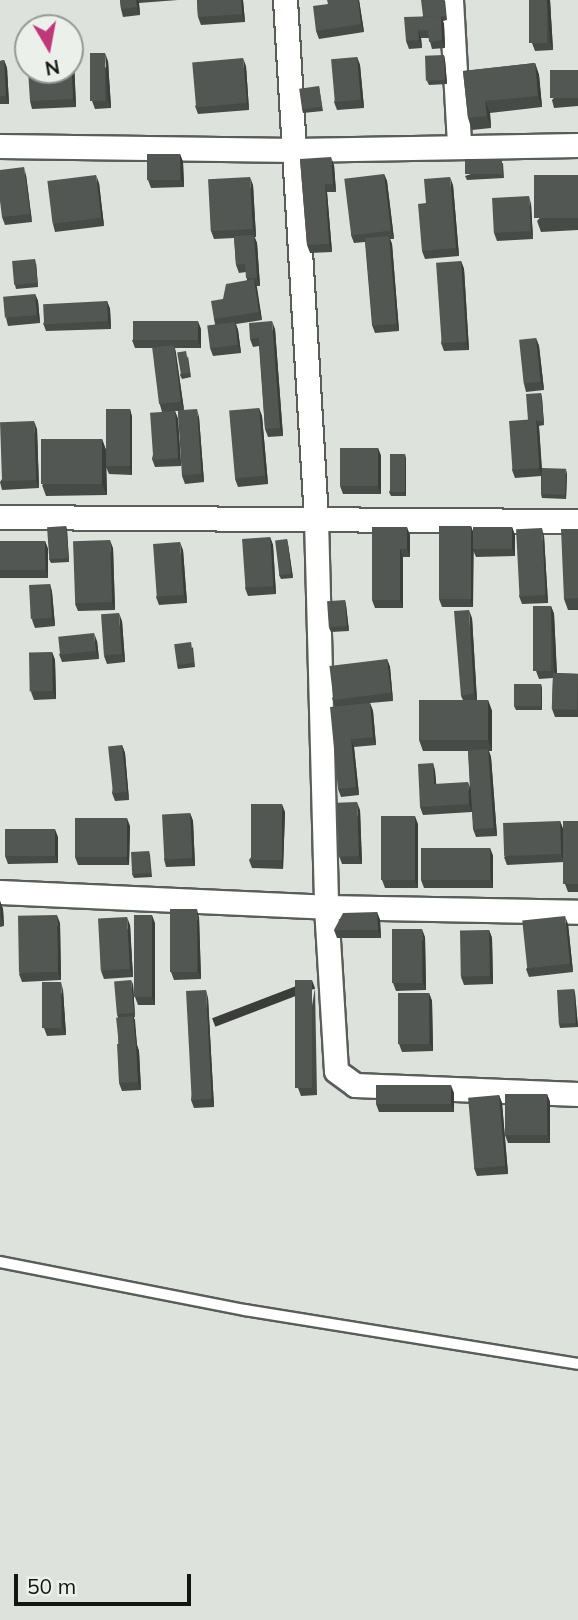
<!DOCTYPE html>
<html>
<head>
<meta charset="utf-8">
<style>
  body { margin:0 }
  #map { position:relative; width:578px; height:1620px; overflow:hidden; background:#dee2dd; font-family:Mulish,sans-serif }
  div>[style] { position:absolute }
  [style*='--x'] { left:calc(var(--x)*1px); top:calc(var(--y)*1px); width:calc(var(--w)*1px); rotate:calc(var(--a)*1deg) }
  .roads { filter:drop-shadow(2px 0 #5a5e5a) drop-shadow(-2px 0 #5a5e5a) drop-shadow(0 2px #5a5e5a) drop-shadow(0 -2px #5a5e5a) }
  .lane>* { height:10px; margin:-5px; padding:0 5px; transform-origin:5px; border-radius:5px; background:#fff }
  .street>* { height:23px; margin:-11.5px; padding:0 11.5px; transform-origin:11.5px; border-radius:11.5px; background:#fff }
  .wall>* { inset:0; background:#474b47 }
  .shaded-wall>* { inset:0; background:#3a3d3a; transform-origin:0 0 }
  .building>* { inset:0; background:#535753; transform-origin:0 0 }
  span { translate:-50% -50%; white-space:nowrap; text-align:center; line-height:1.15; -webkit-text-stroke:7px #ebf0eb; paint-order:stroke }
  .north { position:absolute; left:14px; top:14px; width:70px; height:70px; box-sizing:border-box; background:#ebf0eb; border:2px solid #959995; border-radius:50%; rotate:170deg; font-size:19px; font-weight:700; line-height:28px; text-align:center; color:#141614 }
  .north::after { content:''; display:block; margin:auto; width:24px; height:32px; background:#be387a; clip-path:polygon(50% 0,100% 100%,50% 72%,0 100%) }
  .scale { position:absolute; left:14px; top:1574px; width:177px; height:32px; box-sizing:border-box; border:4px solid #141614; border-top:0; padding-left:9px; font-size:21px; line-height:24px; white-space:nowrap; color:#141614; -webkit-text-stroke:5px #ebf0eb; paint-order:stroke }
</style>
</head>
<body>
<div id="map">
  <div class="roads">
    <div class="lane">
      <div style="--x:0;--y:1262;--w:250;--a:11.1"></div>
      <div style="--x:245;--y:1310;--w:337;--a:9.2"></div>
    </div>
    <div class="street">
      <div style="--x:285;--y:0;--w:520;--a:86.58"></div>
      <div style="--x:316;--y:519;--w:388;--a:88.5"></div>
      <div style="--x:326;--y:907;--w:164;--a:86.5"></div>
      <div style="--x:336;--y:1071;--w:24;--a:36"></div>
      <div style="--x:355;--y:1085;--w:223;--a:2.3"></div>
      <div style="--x:451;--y:0;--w:144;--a:86.8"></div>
      <div style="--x:0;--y:146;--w:295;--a:0.8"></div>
      <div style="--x:295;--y:150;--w:283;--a:-1"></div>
      <div style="--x:0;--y:517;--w:578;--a:0.4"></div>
      <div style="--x:0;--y:892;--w:326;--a:2.6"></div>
      <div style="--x:326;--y:907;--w:252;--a:1.1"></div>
    </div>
  </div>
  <div class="wall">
    <div style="clip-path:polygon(120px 0,178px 0,139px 3px,140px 15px,123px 17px,121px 9px)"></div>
    <div style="clip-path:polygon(197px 0,243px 0,245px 22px,201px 25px,198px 17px)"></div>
    <div style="clip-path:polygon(359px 0,364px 32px,319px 39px,316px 31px,328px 4px)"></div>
    <div style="clip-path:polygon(445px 0,447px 20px,443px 21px,444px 24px,445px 48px,432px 49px,429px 38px,421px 38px,422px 48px,409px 49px,406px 41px,423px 16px)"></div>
    <div style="clip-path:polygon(529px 0,550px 0,553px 50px,535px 51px,532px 43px)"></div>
    <div style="clip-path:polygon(71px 53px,74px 61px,76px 107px,32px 109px,30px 101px)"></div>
    <div style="clip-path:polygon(444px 55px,445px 60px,447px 84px,429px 85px,427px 81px)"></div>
    <div style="clip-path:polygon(357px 57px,360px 65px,364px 108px,337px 110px,334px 102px)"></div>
    <div style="clip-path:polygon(4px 60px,7px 68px,9px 104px,0 104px,0 61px)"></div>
    <div style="clip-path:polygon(108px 61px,111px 108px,95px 109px,92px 101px)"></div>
    <div style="clip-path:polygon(535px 63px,539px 75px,542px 107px,490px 113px,491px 128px,472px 130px,468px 118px,463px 71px)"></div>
    <div style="clip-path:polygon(246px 66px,249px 110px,198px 114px,195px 106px)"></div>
    <div style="clip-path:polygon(578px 70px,578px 106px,554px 108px,552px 100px)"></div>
    <div style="clip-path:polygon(319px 86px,323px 111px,303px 113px,302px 109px)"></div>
    <div style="clip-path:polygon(180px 154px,183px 162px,184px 187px,151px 188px,148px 180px)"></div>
    <div style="clip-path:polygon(300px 159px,334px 165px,336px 192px,327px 192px,332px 252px,310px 253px,307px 245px)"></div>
    <div style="clip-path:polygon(503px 163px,504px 178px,467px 180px,465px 176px)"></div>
    <div style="clip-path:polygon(384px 174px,387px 181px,394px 239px,390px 239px,392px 244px,399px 331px,375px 333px,372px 325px,365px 242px,354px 243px,351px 235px)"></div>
    <div style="clip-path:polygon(26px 175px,32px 222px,5px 225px,2px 217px)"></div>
    <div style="clip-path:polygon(578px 175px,578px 230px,541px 232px,537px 221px)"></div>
    <div style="clip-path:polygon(99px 183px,104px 226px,55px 232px,53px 224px)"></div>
    <div style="clip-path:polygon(253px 185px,256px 237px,254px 237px,257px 243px,260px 286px,256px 286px,262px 320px,236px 324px,238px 330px,241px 353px,213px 356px,210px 348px,215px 324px,214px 319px,223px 299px,247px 280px,246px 272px,239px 273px,236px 265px,234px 238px,214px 239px,211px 231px)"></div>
    <div style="clip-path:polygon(453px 185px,459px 256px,425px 259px,422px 251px,426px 203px)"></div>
    <div style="clip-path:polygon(531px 204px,533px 239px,497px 241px,494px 233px)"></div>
    <div style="clip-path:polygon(461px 261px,464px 269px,469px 350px,444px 351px,441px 343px)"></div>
    <div style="clip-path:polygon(36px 263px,38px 287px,16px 289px,15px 285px)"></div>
    <div style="clip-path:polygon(35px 294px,38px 301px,40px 323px,8px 326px,6px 318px)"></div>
    <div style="clip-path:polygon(107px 301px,110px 309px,111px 329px,46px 331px,43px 323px)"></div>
    <div style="clip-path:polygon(201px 329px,201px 348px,175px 348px,184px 410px,199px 417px,204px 482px,185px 484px,182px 476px,178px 411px,175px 411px,178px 419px,181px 466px,155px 467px,152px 459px,162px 412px,160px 405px,155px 348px,135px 348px,132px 340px)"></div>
    <div style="clip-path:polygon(275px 329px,283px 436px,268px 437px,265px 429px,259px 346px,253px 347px,250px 339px)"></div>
    <div style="clip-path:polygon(536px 338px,539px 346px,544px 390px,526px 392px,524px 384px)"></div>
    <div style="clip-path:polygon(188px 356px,191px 377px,182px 379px,180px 375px)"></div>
    <div style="clip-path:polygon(541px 393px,542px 398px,544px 425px,539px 426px,542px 468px,567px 474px,566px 499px,542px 498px,541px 494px,541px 476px,515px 478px,512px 470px,528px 420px)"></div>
    <div style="clip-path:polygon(259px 408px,262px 416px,268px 484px,238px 487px,235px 479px)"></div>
    <div style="clip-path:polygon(130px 409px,132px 417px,132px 475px,109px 474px,106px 467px,107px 495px,46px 496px,42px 485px,102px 439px,106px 450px)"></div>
    <div style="clip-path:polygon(37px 429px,39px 488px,2px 490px,0 482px)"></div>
    <div style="clip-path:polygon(378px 448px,381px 456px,381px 494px,343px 494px,340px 486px)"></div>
    <div style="clip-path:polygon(406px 458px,406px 496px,391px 496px,389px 492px)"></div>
    <div style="clip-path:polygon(66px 526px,67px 530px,69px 562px,51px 563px,49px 559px)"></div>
    <div style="clip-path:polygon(471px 526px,473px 533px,512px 527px,515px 535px,515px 556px,476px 557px,473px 550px,473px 607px,442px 607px,439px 599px)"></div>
    <div style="clip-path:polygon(372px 527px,410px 535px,410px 557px,403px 557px,403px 608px,375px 608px,372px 600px)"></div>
    <div style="clip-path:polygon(578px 529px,578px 610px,568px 610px,564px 599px)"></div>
    <div style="clip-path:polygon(544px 536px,548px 603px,522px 604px,519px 596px)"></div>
    <div style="clip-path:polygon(270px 537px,273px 545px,276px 594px,248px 596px,245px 588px)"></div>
    <div style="clip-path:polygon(287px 539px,288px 544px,293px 578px,281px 579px,279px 575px)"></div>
    <div style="clip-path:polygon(0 541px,45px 541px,48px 549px,48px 578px,0 578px)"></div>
    <div style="clip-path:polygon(113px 548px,115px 610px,78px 611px,75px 604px)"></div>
    <div style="clip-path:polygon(183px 550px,187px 603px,159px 605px,156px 597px)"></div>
    <div style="clip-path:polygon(50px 584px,52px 592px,55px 626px,35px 628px,32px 620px)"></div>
    <div style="clip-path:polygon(345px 600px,346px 605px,349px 631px,331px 632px,329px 628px)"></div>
    <div style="clip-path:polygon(551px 606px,554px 614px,557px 673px,578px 674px,578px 717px,555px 717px,552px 709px,553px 678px,539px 679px,536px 671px)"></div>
    <div style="clip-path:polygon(472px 618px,477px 700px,488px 700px,492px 711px,492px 751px,489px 751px,491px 757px,497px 836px,476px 837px,473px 829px,472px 812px,423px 815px,420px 807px,433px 763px,435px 771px,436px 784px,470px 790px,468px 751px,423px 751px,419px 740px,463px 700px,461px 696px)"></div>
    <div style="clip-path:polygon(122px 621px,125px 662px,107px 664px,104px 656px)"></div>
    <div style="clip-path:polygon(97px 641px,99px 659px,62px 662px,59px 654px)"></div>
    <div style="clip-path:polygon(193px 647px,195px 667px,178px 669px,177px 665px)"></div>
    <div style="clip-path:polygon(52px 652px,55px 660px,56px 699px,34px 700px,31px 692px)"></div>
    <div style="clip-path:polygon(387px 659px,390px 667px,393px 701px,370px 703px,373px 711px,376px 745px,354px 747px,359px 795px,341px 797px,338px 789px,335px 706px,332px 698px)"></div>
    <div style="clip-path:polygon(541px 684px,542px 689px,542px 710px,516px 710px,514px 706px)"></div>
    <div style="clip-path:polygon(122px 745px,125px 753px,129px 800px,115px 801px,112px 793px)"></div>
    <div style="clip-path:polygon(360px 810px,362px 864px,342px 864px,339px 856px)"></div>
    <div style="clip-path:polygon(285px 812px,283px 869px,252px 868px,249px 860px)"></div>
    <div style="clip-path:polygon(190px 813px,193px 821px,195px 866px,166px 867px,164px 859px)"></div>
    <div style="clip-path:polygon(560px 821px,563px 829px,564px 862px,507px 865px,504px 857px)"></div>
    <div style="clip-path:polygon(578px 821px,578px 892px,568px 892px,565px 884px)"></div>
    <div style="clip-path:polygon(418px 824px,418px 888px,385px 888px,382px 880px)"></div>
    <div style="clip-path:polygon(130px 826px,129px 865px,78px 865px,75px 857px)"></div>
    <div style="clip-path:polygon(58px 837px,58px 863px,8px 864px,5px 856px)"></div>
    <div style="clip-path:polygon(490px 848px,493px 856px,493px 888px,424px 888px,421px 880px)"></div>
    <div style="clip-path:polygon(149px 851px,150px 855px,152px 877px,134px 878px,132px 874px)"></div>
    <div style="clip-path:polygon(0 901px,3px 909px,4px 926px,0 927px)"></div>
    <div style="clip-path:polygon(377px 912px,380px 920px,381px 938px,337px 938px,334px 930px)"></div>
    <div style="clip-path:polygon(199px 917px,201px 979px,174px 980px,171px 972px)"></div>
    <div style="clip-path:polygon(60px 923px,61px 980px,22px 982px,19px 974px)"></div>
    <div style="clip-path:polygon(155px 923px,155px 1005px,138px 1005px,135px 997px)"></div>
    <div style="clip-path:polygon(568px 924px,573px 972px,529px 977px,526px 969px)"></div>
    <div style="clip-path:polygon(130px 925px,133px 977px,104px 979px,101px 971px)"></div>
    <div style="clip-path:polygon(489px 930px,492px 938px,493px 984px,464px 985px,461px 977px)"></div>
    <div style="clip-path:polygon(425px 937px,426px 990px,396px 991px,393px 983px)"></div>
    <div style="clip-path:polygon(133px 984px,135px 1017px,134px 1017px,137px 1045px,139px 1051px,141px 1090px,122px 1091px,119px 1083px,118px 1017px,117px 1015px)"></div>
    <div style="clip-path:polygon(315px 988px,317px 1095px,301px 1096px,298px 1088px)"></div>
    <div style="clip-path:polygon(574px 989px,575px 993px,578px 1027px,560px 1028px,559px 1024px)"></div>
    <div style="clip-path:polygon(63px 990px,66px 1035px,47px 1036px,44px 1028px)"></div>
    <div style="clip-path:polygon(429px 993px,432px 1001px,433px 1051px,402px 1052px,399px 1044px)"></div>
    <div style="clip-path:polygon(208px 998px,214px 1107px,194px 1108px,191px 1100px)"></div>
    <div style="clip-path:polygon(454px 1093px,454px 1112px,379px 1112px,376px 1104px)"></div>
    <div style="clip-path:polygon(547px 1094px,550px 1102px,550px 1143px,508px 1143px,505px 1135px)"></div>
    <div style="clip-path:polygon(499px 1095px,502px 1103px,508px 1174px,477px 1176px,474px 1168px)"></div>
  </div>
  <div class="shaded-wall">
    <div style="clip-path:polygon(136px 0,138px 0,139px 3px,140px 15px,137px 7px)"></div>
    <div style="clip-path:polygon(241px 0,243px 0,245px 22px,242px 14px)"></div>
    <div style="clip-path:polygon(358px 0,359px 0,364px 32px,361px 24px)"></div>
    <div style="clip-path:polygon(547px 0,550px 0,553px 50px,550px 42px)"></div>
    <div style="clip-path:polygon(441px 16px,444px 24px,445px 48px,442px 40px)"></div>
    <div style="clip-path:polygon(418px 30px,421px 38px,422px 48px,419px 40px)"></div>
    <div style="clip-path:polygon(71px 53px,74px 61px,76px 107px,73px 99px)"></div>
    <div style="clip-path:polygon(105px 53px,108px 61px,111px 108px,108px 101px)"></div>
    <div style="clip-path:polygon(444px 55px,445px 60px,447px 84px,445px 80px)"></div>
    <div style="clip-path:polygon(357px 57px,360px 65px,364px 108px,361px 100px)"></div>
    <div style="clip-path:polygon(243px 58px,246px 66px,249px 110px,247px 103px)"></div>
    <div style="clip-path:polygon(4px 60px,7px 68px,9px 104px,6px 96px)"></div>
    <div style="clip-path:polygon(535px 63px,539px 75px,542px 107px,538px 96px)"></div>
    <div style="clip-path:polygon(485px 101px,490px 113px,491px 128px,487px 116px)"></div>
    <div style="clip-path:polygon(180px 154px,183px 162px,184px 187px,181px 179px)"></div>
    <div style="clip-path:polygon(331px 157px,334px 165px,336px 192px,333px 184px)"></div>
    <div style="clip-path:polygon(24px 167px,26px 175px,32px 222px,30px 214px)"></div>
    <div style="clip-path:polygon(384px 174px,387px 181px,394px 239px,391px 231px)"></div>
    <div style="clip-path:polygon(96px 175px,99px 183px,104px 226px,101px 218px)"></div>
    <div style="clip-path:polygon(250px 177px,253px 185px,256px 237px,253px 229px)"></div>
    <div style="clip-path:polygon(450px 177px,453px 185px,459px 256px,456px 248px)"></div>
    <div style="clip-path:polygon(325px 184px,327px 192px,332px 252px,329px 244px)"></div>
    <div style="clip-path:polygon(529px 196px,531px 204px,533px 239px,531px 231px)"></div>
    <div style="clip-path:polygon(254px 235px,257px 243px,260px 286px,257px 278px)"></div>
    <div style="clip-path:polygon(389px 236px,392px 244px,399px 331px,396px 324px)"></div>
    <div style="clip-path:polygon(35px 259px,36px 263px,38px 287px,37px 283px)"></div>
    <div style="clip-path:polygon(461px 261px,464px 269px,469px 350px,466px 342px)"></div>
    <div style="clip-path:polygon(254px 279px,257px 287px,262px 320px,259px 312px)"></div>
    <div style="clip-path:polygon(35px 294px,38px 301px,40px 323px,37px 315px)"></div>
    <div style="clip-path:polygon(107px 301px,110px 309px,111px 329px,108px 321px)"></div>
    <div style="clip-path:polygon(198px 321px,201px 329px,201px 348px,198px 340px)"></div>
    <div style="clip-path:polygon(272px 321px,275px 329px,283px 436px,280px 428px)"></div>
    <div style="clip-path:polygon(235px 322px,238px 330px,241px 353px,238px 345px)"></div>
    <div style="clip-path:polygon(536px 338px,539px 346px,544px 390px,541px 382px)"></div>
    <div style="clip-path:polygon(174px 345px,176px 353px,184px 410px,181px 402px)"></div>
    <div style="clip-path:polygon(541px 393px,542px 398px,544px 425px,543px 421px)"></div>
    <div style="clip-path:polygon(259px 408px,262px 416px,268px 484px,265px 476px)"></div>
    <div style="clip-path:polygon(130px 409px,132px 417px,132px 475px,129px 467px)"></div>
    <div style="clip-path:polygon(197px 409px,199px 417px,204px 482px,201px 474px)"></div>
    <div style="clip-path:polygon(175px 411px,178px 419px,181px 466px,178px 458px)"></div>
    <div style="clip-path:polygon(536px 419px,539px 427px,542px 476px,539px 468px)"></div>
    <div style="clip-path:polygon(34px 421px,37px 429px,39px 488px,36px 480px)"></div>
    <div style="clip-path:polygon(102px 439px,106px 450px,107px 495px,102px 484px)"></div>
    <div style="clip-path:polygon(378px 448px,381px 456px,381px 494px,378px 486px)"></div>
    <div style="clip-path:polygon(405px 454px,406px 458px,406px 496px,404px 492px)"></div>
    <div style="clip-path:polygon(566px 469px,567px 474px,566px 499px,565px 495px)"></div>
    <div style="clip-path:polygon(66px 526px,67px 530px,69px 562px,68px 558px)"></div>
    <div style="clip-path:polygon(471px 526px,474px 534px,473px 607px,470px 599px)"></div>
    <div style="clip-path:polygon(407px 527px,410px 535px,410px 557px,407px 549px)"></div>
    <div style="clip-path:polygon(512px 527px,515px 535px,515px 556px,512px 548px)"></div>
    <div style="clip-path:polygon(542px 528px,544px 536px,548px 603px,545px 595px)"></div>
    <div style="clip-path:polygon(270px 537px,273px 545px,276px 594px,273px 586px)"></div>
    <div style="clip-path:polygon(287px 539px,288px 544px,293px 578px,291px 574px)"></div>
    <div style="clip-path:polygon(110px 540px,113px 548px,115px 610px,112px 602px)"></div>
    <div style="clip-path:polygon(45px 541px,48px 549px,48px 578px,46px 570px)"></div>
    <div style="clip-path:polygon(180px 542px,183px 550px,187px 603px,184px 595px)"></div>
    <div style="clip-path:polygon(400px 549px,403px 557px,403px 608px,400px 600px)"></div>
    <div style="clip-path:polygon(50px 584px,52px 592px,55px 626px,52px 618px)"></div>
    <div style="clip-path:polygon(345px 600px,346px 605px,349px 631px,347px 626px)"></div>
    <div style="clip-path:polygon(551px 606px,554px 614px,557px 678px,554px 670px)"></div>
    <div style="clip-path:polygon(469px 610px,472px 618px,477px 701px,474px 693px)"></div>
    <div style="clip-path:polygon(119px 613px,122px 621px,125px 662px,122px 654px)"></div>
    <div style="clip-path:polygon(94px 633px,97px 641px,99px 659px,96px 651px)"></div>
    <div style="clip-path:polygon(52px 652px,55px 660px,56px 699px,53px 691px)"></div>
    <div style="clip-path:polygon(387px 659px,390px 667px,393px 701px,391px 693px)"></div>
    <div style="clip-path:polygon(541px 684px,542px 689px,542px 710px,541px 706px)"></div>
    <div style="clip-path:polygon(488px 700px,492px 711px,492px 751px,488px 740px)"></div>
    <div style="clip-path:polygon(370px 703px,373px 711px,376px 745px,373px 737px)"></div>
    <div style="clip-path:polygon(351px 739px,354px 747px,359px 795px,356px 787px)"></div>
    <div style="clip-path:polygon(122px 745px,125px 753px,129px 800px,127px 792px)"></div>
    <div style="clip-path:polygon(488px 749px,491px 757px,497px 836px,494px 828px)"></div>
    <div style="clip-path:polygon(433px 763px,435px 771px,437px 792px,434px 784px)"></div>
    <div style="clip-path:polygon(468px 782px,471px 790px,472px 812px,469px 804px)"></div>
    <div style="clip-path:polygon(357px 802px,360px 810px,362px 864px,359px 856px)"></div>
    <div style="clip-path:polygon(282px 804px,285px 812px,283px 869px,281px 861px)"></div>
    <div style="clip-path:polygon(190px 813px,193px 821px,195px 866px,192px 858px)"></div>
    <div style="clip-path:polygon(415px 816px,418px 824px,418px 888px,415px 880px)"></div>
    <div style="clip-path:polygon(127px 818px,130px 826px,129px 865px,126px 858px)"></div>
    <div style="clip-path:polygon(560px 821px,563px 829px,564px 862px,561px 854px)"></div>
    <div style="clip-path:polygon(55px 829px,58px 837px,58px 863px,55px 855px)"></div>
    <div style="clip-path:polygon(490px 848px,493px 856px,493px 888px,491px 880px)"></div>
    <div style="clip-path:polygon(0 901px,3px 909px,4px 926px,1px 918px)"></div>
    <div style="clip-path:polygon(197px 909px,199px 917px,201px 979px,198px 971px)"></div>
    <div style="clip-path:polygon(377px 912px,380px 920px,381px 938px,378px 930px)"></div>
    <div style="clip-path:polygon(57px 915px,60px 923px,61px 980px,58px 972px)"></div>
    <div style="clip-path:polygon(152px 915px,155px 923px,155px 1005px,152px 997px)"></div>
    <div style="clip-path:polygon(565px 916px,568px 924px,573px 972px,570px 964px)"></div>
    <div style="clip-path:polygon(127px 917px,130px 925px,133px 977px,130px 969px)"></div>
    <div style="clip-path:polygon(422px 929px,425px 937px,426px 990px,423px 982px)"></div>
    <div style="clip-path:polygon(489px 930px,492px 938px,493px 984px,490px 976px)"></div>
    <div style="clip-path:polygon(131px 980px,133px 984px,135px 1017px,134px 1013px)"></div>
    <div style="left:312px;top:980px;width:9px;height:107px;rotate:69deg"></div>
    <div style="clip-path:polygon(61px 982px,63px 990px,66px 1035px,63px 1027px)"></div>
    <div style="clip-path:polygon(574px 989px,575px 993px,578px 1027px,576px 1023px)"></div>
    <div style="clip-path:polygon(206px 990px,208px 998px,214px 1107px,211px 1099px)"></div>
    <div style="clip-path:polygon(429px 993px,432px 1001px,433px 1051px,430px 1043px)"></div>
    <div style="clip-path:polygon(133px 1016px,135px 1020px,137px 1045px,139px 1051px,141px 1090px,138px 1082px)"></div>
    <div style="clip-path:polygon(451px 1085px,454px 1093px,454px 1112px,451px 1104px)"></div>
    <div style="clip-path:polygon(547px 1094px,550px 1102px,550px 1143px,548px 1135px)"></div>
    <div style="clip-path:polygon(499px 1095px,502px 1103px,508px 1174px,505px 1166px)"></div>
  </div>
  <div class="building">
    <div style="clip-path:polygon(120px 0,136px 0,137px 7px,121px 9px)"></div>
    <div style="clip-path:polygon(197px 0,241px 0,242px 14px,198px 17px)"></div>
    <div style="clip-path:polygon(327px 0,358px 0,361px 24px,316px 31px,313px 6px,328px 4px)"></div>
    <div style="clip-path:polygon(421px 0,444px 0,446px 16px,423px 16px)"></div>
    <div style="left:529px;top:0;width:18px;height:43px"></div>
    <div style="clip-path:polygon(441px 16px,442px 40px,429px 42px,428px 30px,418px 30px,419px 40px,406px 41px,404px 17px)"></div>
    <div style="clip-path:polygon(70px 53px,71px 53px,73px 99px,30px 101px,28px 70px,70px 70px)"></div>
    <div style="left:90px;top:53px;width:15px;height:48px"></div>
    <div style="left:444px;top:55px;width:25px;height:19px;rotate:88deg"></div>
    <div style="left:357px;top:57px;width:43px;height:26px;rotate:85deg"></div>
    <div style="left:243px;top:58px;width:45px;height:51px;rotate:85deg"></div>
    <div style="clip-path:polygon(4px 60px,6px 96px,0 96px,0 61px)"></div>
    <div style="clip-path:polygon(535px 63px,538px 96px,485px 101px,487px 116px,468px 118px,463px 71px)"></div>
    <div style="left:578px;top:70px;width:28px;height:28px;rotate:90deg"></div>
    <div style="left:319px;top:86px;width:21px;height:20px;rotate:82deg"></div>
    <div style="left:147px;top:154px;width:33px;height:26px"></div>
    <div style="clip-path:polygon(331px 157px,333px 184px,325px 184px,329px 244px,307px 245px,300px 159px)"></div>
    <div style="left:502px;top:159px;width:15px;height:37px;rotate:90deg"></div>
    <div style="clip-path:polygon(24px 167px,30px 214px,2px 217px,0 201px,0 170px)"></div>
    <div style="left:384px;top:174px;width:57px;height:40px;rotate:83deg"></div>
    <div style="left:96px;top:175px;width:43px;height:49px;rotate:83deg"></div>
    <div style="left:578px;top:175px;width:43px;height:44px;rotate:90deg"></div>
    <div style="left:250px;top:177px;width:52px;height:42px;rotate:87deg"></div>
    <div style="clip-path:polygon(450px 177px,456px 248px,422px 251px,418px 204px,426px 203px,424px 179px)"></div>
    <div style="left:529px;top:196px;width:35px;height:37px;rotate:87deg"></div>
    <div style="clip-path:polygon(254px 235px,257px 278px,246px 278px,245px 264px,236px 265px,234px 236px)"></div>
    <div style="left:389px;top:236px;width:88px;height:24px;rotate:85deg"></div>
    <div style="left:35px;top:259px;width:24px;height:23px;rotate:85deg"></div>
    <div style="left:461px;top:261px;width:81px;height:25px;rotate:86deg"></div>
    <div style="clip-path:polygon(254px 279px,259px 312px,214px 319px,211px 301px,223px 299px,226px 284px)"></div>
    <div style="left:35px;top:294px;width:21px;height:32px;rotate:85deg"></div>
    <div style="left:107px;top:301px;width:20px;height:64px;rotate:87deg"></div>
    <div style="left:133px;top:321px;width:65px;height:19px"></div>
    <div style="clip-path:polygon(272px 321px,280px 428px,265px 429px,259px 338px,250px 339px,249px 323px)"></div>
    <div style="left:235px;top:322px;width:23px;height:28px;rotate:83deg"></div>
    <div style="left:536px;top:338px;width:44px;height:17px;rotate:84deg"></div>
    <div style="left:174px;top:345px;width:57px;height:22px;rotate:83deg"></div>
    <div style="left:186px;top:351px;width:22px;height:9px;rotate:80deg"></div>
    <div style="clip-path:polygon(541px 393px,543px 421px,537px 421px,536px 419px,528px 420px,526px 394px)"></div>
    <div style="left:259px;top:408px;width:68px;height:30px;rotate:85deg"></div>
    <div style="left:106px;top:409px;width:24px;height:57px"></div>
    <div style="left:197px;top:409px;width:65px;height:19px;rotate:86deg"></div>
    <div style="left:175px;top:411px;width:47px;height:25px;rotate:86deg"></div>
    <div style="left:536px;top:419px;width:49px;height:27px;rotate:86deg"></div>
    <div style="left:34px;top:421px;width:59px;height:34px;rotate:88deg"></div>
    <div style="left:102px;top:439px;width:45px;height:61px;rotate:90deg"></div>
    <div style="left:340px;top:448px;width:38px;height:38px"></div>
    <div style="left:390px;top:454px;width:15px;height:38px"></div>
    <div style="left:542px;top:468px;width:24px;height:26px;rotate:2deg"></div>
    <div style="left:66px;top:526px;width:32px;height:19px;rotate:86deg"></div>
    <div style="left:439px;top:526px;width:32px;height:73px"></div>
    <div style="clip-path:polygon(372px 527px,407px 527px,407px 549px,400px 549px,400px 600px,372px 600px)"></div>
    <div style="left:473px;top:527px;width:39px;height:22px"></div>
    <div style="left:542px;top:528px;width:67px;height:26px;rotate:87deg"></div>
    <div style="clip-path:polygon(561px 529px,578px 529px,578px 598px,564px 599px)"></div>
    <div style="left:270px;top:537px;width:49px;height:28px;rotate:86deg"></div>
    <div style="left:287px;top:539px;width:35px;height:12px;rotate:83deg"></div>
    <div style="left:110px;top:540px;width:62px;height:37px;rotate:88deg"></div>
    <div style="left:0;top:541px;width:45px;height:29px"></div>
    <div style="left:180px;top:542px;width:53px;height:27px;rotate:86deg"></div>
    <div style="left:50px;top:584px;width:34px;height:21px;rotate:87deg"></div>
    <div style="left:345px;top:600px;width:26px;height:18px;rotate:86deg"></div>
    <div style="left:533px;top:606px;width:18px;height:65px"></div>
    <div style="clip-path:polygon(469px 610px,474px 693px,461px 696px,454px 611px)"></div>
    <div style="left:119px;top:613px;width:41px;height:18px;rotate:86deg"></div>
    <div style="left:94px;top:633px;width:18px;height:36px;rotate:84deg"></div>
    <div style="left:191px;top:642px;width:21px;height:17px;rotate:82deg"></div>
    <div style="left:52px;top:652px;width:39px;height:23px;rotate:89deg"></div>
    <div style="left:387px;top:659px;width:34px;height:58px;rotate:83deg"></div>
    <div style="left:553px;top:673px;width:25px;height:36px;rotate:2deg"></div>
    <div style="left:514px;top:684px;width:27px;height:22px"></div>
    <div style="left:419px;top:700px;width:69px;height:40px"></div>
    <div style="clip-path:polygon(370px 703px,373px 737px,351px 739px,356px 787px,338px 789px,330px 707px)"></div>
    <div style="left:122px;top:745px;width:47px;height:14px;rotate:84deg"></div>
    <div style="left:488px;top:749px;width:79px;height:20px;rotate:86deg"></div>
    <div style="clip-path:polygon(433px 763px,434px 784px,468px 782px,469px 804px,420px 807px,418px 764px)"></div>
    <div style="left:357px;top:802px;width:54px;height:20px;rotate:88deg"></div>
    <div style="left:251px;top:804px;width:31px;height:56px"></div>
    <div style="left:190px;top:813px;width:45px;height:28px;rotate:87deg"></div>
    <div style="left:381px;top:816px;width:34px;height:64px"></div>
    <div style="left:75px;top:818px;width:52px;height:39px"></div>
    <div style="left:560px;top:821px;width:33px;height:57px;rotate:88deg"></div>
    <div style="left:563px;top:821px;width:15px;height:63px"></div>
    <div style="left:5px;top:829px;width:50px;height:27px"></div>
    <div style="left:421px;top:848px;width:69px;height:32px"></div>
    <div style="left:149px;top:851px;width:22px;height:18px;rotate:87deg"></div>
    <div style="left:170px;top:909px;width:27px;height:63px"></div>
    <div style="clip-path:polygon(377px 912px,378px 930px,334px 930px,343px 913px)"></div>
    <div style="left:57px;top:915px;width:57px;height:39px;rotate:89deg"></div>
    <div style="left:134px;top:915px;width:18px;height:82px"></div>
    <div style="left:565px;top:916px;width:48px;height:43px;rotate:84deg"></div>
    <div style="left:127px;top:917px;width:52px;height:29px;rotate:87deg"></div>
    <div style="left:392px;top:929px;width:30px;height:54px"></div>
    <div style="left:489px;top:930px;width:46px;height:29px;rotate:89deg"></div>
    <div style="left:131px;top:980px;width:33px;height:17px;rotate:85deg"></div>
    <div style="left:295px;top:980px;width:17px;height:108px"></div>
    <div style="left:42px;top:982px;width:19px;height:46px"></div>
    <div style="left:574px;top:989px;width:34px;height:17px;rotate:87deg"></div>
    <div style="left:206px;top:990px;width:109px;height:20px;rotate:87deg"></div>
    <div style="left:398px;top:993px;width:31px;height:51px"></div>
    <div style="left:133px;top:1016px;width:27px;height:17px;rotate:84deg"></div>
    <div style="left:136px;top:1043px;width:39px;height:19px;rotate:87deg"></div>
    <div style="left:376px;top:1085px;width:75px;height:19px"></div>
    <div style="left:505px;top:1094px;width:42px;height:41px"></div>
    <div style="left:499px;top:1095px;width:71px;height:31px;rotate:85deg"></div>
  </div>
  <div class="north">N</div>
  <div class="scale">50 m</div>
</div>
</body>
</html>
